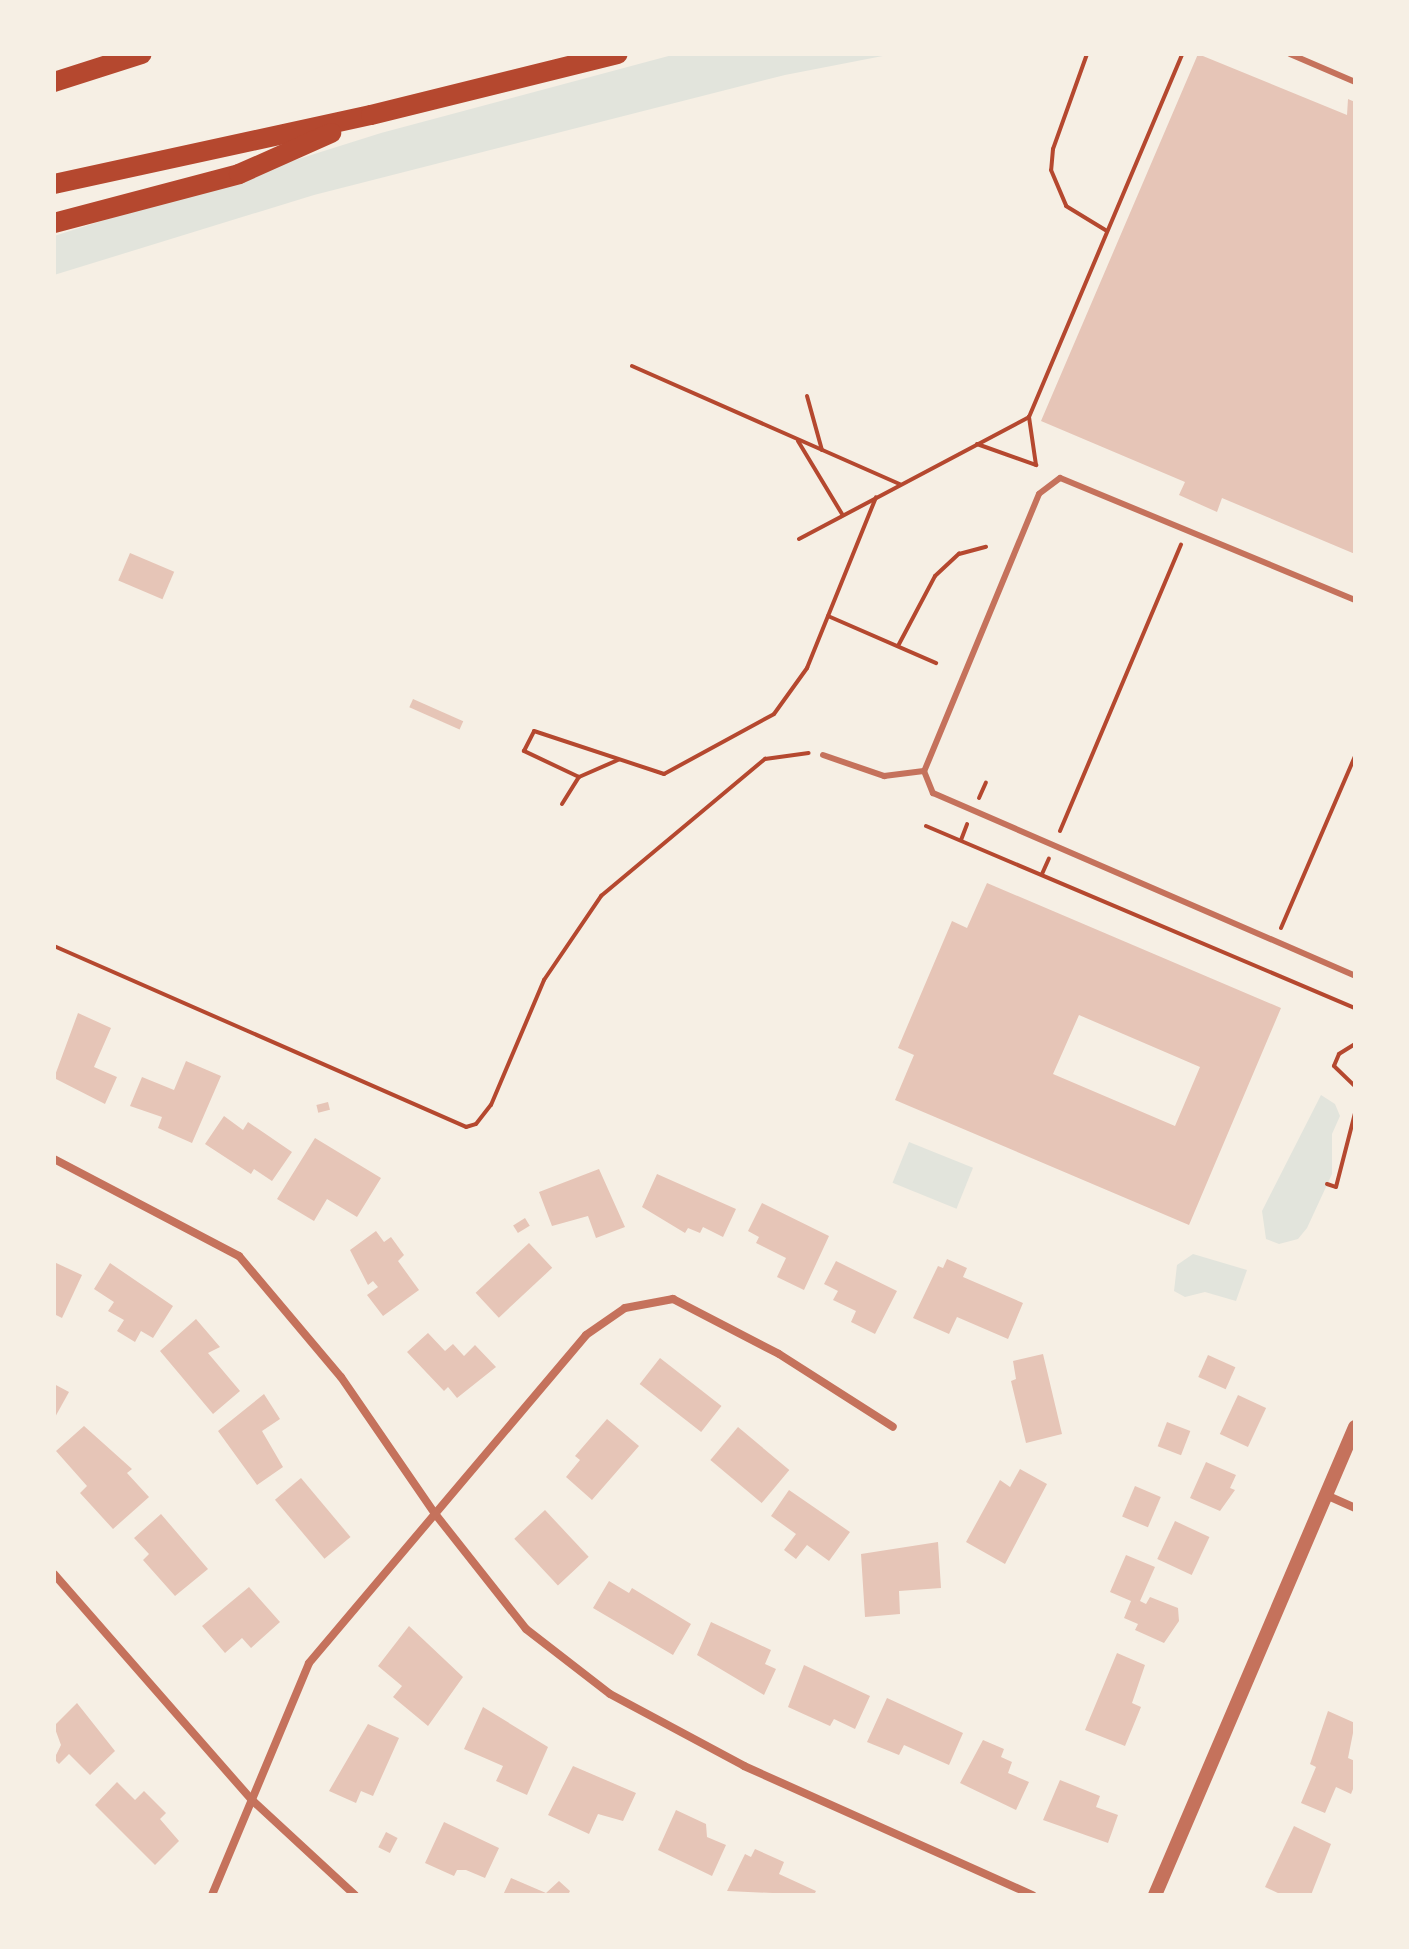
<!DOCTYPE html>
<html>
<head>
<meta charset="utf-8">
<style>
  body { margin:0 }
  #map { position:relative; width:1409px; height:1949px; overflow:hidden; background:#f6efe4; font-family:"PT Sans",sans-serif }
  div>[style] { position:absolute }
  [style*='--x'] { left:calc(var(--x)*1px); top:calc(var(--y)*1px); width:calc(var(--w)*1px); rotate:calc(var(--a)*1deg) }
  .green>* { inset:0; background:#e2e4dc; transform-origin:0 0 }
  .building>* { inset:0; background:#e6c5b7; transform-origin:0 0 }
  .path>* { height:4px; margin:-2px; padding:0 2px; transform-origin:2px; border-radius:2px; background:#b5482f }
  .service>* { height:6px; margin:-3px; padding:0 3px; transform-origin:3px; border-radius:3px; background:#c5725c }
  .minor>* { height:8px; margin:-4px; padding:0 4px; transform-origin:4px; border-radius:4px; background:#c5725c }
  .tertiary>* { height:14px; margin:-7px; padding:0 7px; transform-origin:7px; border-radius:7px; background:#c5725c }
  .motorway>* { height:20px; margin:-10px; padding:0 10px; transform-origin:10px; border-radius:10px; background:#b5482f }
  span { translate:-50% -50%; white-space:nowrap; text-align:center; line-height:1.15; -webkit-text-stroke:6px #f6efe4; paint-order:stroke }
  .frame { position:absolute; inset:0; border:56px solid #f6efe4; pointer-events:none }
</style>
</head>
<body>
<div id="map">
  <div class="green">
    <div style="clip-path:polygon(676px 54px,893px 54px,785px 75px,314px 195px,54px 275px,54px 236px,381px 133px)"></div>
    <div style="clip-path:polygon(1321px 1095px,1335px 1104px,1340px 1116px,1332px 1134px,1332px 1174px,1307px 1228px,1298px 1239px,1279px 1244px,1266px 1239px,1262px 1211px)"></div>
    <div style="left:909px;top:1142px;width:69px;height:44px;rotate:22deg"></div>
    <div style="clip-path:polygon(1193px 1254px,1247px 1270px,1236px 1301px,1205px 1292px,1185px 1297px,1174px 1291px,1177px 1265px)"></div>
  </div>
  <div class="building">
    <div style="clip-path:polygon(1198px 54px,1347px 115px,1348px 99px,1355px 102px,1355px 554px,1222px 498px,1217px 512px,1179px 495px,1185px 482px,1041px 421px)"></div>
    <div style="left:130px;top:553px;width:48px;height:30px;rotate:23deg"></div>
    <div style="left:413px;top:699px;width:55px;height:9px;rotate:24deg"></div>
    <div style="clip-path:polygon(evenodd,987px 883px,1281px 1008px,1189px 1225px,895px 1100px,914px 1055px,898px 1048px,952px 921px,967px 928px,987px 883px,1079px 1015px,1200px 1067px,1175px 1126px,1053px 1074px,1079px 1015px)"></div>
    <div style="clip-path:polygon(78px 1013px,111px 1028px,94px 1067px,117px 1077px,105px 1104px,54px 1078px)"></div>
    <div style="clip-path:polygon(186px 1061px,221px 1076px,192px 1143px,158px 1128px,162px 1117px,130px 1106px,142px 1077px,174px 1090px)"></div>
    <div style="left:328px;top:1102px;width:8px;height:12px;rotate:76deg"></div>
    <div style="clip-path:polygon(224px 1116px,243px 1130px,248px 1122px,292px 1152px,272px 1181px,254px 1169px,251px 1174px,205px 1144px)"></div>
    <div style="clip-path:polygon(315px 1138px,381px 1178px,357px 1217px,327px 1199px,314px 1221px,277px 1199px)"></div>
    <div style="clip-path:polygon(599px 1169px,625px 1227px,596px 1238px,588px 1216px,552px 1226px,539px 1192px)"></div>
    <div style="clip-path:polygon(657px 1174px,736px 1209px,723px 1237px,703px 1227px,700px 1233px,688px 1228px,685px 1233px,642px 1207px)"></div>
    <div style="clip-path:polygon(762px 1203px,829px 1236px,804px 1290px,777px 1277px,786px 1258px,756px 1243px,759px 1237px,748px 1231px)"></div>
    <div style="left:525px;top:1218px;width:9px;height:14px;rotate:58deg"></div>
    <div style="clip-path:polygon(376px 1231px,384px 1242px,391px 1237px,404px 1255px,398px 1261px,419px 1290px,383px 1316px,367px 1295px,378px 1287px,373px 1281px,368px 1285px,350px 1250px)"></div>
    <div style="left:529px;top:1243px;width:34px;height:73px;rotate:47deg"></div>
    <div style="clip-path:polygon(947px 1259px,967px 1268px,963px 1277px,1023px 1303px,1008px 1339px,957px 1317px,949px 1334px,913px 1318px,938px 1266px,943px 1268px)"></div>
    <div style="clip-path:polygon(836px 1261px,897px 1291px,875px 1334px,851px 1322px,856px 1311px,833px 1300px,838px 1291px,824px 1284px)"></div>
    <div style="clip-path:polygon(54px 1262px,82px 1275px,62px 1318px,54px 1314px)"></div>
    <div style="clip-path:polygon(110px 1263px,173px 1306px,153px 1338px,141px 1331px,135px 1342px,117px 1331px,124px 1320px,108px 1311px,114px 1302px,94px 1289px)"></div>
    <div style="clip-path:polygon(196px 1319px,220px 1347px,208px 1353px,240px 1391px,213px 1414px,160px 1351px)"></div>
    <div style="clip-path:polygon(428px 1333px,445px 1351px,453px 1344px,464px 1356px,475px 1345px,496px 1367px,457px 1398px,448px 1387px,444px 1391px,407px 1352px)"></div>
    <div style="clip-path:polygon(1043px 1354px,1062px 1434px,1026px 1443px,1011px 1381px,1016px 1379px,1013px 1361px)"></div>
    <div style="left:1208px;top:1355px;width:30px;height:24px;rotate:24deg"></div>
    <div style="left:660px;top:1358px;width:78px;height:33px;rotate:38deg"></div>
    <div style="clip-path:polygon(54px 1384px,69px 1392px,54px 1419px)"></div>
    <div style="clip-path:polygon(264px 1394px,280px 1419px,262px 1431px,283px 1467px,257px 1485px,218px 1431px)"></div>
    <div style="left:1238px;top:1395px;width:31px;height:43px;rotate:25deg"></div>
    <div style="clip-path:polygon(607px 1419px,639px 1446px,592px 1500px,566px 1477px,580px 1460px,575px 1456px)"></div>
    <div style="left:1167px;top:1422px;width:25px;height:26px;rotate:21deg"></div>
    <div style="clip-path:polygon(84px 1426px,132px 1469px,127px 1473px,149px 1497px,113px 1529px,80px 1493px,87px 1486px,56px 1451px)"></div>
    <div style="left:738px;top:1427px;width:67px;height:43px;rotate:40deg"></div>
    <div style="clip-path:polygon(1206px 1462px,1236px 1475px,1230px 1488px,1235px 1490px,1220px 1511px,1190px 1498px)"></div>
    <div style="clip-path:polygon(1020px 1469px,1047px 1484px,1005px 1564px,966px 1542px,1000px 1480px,1010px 1487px)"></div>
    <div style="left:301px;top:1478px;width:77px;height:34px;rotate:50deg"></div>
    <div style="left:1135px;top:1486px;width:28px;height:33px;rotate:23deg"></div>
    <div style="clip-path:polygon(789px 1490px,850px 1532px,829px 1561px,807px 1545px,796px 1559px,784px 1550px,796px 1534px,771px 1516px)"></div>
    <div style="left:545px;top:1510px;width:64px;height:42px;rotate:47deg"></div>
    <div style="clip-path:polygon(161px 1514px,208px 1569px,175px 1596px,143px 1560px,149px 1554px,134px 1538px)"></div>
    <div style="left:1175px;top:1521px;width:38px;height:42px;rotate:25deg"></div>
    <div style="clip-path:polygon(938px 1542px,941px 1588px,899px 1591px,900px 1614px,865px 1617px,861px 1554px)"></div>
    <div style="clip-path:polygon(1126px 1555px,1155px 1567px,1140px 1601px,1146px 1604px,1150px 1597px,1178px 1608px,1179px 1621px,1164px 1643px,1135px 1630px,1138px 1624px,1124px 1618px,1131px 1601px,1110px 1592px)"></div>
    <div style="clip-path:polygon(609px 1581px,629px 1593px,632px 1588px,691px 1624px,673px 1655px,593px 1608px)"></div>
    <div style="clip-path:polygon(249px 1587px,280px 1622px,251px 1648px,242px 1638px,225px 1653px,202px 1626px)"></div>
    <div style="clip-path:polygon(711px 1622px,771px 1650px,765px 1664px,776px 1669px,764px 1695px,697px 1655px)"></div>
    <div style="clip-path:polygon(409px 1626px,463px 1677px,428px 1726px,393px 1697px,402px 1686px,378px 1666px)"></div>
    <div style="clip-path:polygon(1117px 1653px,1145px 1665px,1132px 1703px,1141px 1707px,1125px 1746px,1085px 1730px)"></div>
    <div style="clip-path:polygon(804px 1665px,870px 1696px,855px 1729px,834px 1719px,830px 1726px,788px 1707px)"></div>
    <div style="clip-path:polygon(887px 1698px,963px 1733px,949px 1765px,904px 1745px,899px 1755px,867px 1742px)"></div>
    <div style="clip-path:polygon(77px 1703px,115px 1751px,90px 1775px,69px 1754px,59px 1764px,54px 1759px,61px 1745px,54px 1726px)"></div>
    <div style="clip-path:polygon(483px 1707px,548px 1747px,527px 1795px,496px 1781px,503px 1766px,464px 1749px)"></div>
    <div style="clip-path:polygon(1328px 1711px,1355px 1723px,1348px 1758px,1355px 1761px,1355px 1784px,1351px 1794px,1336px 1787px,1325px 1813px,1301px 1803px,1316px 1767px,1310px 1764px)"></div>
    <div style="clip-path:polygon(368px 1724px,399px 1738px,373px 1796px,361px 1791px,356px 1803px,329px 1791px)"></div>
    <div style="clip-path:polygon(983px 1740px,1004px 1749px,1001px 1757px,1012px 1762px,1008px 1773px,1029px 1782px,1016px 1810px,960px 1783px)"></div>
    <div style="clip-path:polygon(573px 1766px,636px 1793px,623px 1821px,598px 1814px,589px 1834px,548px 1815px)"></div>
    <div style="clip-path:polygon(1060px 1780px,1100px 1796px,1096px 1807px,1118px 1815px,1108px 1843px,1043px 1820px)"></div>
    <div style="clip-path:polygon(117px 1782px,135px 1800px,144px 1791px,166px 1813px,160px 1819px,179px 1841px,155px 1865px,95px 1805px)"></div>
    <div style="clip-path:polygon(676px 1810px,706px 1824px,707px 1837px,726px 1845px,712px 1876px,658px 1850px)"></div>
    <div style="clip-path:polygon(444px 1822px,499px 1848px,485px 1878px,466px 1870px,457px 1870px,454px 1876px,425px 1863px)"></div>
    <div style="clip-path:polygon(1294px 1826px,1331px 1844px,1311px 1895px,1282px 1895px,1265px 1887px)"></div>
    <div style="left:386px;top:1832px;width:13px;height:17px;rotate:27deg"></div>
    <div style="clip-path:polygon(755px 1849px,784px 1862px,779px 1874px,816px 1891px,814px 1895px,727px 1891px,745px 1854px,751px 1857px)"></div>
    <div style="clip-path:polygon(511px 1878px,546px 1893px,559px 1881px,570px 1891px,568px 1895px,503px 1895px)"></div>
  </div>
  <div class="path">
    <div style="--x:1087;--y:54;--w:101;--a:109.7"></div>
    <div style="--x:1053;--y:149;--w:21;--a:95"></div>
    <div style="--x:1051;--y:170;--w:39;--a:67"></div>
    <div style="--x:1066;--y:206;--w:48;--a:31.4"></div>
    <div style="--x:632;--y:366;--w:293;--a:23.8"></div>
    <div style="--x:807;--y:396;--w:56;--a:74.5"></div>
    <div style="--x:798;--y:441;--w:85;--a:58.9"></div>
    <div style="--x:977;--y:444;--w:63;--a:19.6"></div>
    <div style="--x:1036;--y:465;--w:49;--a:-98.3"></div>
    <div style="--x:1029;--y:417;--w:394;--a:-67.1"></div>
    <div style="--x:799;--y:539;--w:260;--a:-27.9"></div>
    <div style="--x:828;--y:616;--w:118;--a:23.5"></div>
    <div style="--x:898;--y:646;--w:79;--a:-62.1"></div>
    <div style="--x:935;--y:576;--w:33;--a:-43"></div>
    <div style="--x:959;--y:554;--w:28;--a:-15"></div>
    <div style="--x:579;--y:777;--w:61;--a:-154.7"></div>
    <div style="--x:524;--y:751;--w:22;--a:-63"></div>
    <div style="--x:534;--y:731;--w:137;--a:18.3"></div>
    <div style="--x:664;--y:774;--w:125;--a:-28.6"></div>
    <div style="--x:774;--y:714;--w:57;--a:-54.3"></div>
    <div style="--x:807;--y:668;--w:184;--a:-68"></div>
    <div style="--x:979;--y:798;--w:17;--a:-66"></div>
    <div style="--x:562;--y:804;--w:32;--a:-58"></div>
    <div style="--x:579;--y:777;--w:43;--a:-23.6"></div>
    <div style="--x:926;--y:826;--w:466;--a:23"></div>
    <div style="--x:1060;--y:831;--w:311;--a:-67.1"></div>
    <div style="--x:961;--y:840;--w:17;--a:-69"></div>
    <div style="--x:1042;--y:874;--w:17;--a:-66"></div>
    <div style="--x:1281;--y:928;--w:187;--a:-66.7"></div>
    <div style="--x:54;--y:946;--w:450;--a:23.7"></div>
    <div style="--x:466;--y:1127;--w:10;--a:-17"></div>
    <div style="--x:476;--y:1124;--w:24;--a:-52"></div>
    <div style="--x:491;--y:1105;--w:136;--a:-67"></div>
    <div style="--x:544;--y:980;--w:102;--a:-55.8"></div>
    <div style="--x:601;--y:896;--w:214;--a:-39.9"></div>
    <div style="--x:765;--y:759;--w:44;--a:-7.8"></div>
    <div style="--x:1355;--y:1044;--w:19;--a:148"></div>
    <div style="--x:1339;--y:1054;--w:13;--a:113"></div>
    <div style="--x:1334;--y:1066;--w:29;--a:44"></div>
    <div style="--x:1327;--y:1184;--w:9;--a:18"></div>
    <div style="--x:1336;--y:1187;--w:76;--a:-75.6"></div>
  </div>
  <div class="service">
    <div style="--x:1290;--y:54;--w:71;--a:23.3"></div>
    <div style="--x:1355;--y:600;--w:319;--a:-157.5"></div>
    <div style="--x:1060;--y:478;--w:26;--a:143"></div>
    <div style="--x:1039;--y:494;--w:300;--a:112.5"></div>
    <div style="--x:924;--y:771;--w:24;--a:68"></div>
    <div style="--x:933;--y:793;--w:460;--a:23.4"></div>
    <div style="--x:823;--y:755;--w:65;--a:19"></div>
    <div style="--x:884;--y:776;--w:40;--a:-7.1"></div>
  </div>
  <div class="minor">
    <div style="--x:54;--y:1159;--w:209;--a:27.7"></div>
    <div style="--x:239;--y:1256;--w:158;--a:49.9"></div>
    <div style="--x:341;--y:1377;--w:168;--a:55.5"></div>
    <div style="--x:436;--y:1515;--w:145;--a:51.7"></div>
    <div style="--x:526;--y:1629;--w:106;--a:37.7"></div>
    <div style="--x:610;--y:1694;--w:152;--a:28.2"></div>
    <div style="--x:744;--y:1766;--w:316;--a:24.1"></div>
    <div style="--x:1326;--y:1495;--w:32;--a:24"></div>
    <div style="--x:54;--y:1574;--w:302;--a:48.8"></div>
    <div style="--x:253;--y:1801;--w:139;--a:42.7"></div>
    <div style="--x:212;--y:1895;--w:251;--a:-67.3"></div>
    <div style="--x:309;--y:1663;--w:429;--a:-49.8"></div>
    <div style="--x:586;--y:1335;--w:47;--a:-34.7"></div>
    <div style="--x:625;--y:1308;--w:49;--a:-10.6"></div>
    <div style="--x:673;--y:1299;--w:119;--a:27.4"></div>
    <div style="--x:779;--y:1354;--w:135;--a:32.6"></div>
  </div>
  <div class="tertiary">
    <div style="--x:1155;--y:1895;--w:509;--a:-66.86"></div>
  </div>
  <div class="motorway">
    <div style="--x:54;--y:82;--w:92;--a:-17.7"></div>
    <div style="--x:54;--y:184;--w:324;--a:-12.3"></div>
    <div style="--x:371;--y:115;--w:254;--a:-13.9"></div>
    <div style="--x:54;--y:223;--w:191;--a:-14.8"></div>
    <div style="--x:239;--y:174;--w:101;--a:-24"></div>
  </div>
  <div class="frame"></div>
</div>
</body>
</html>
